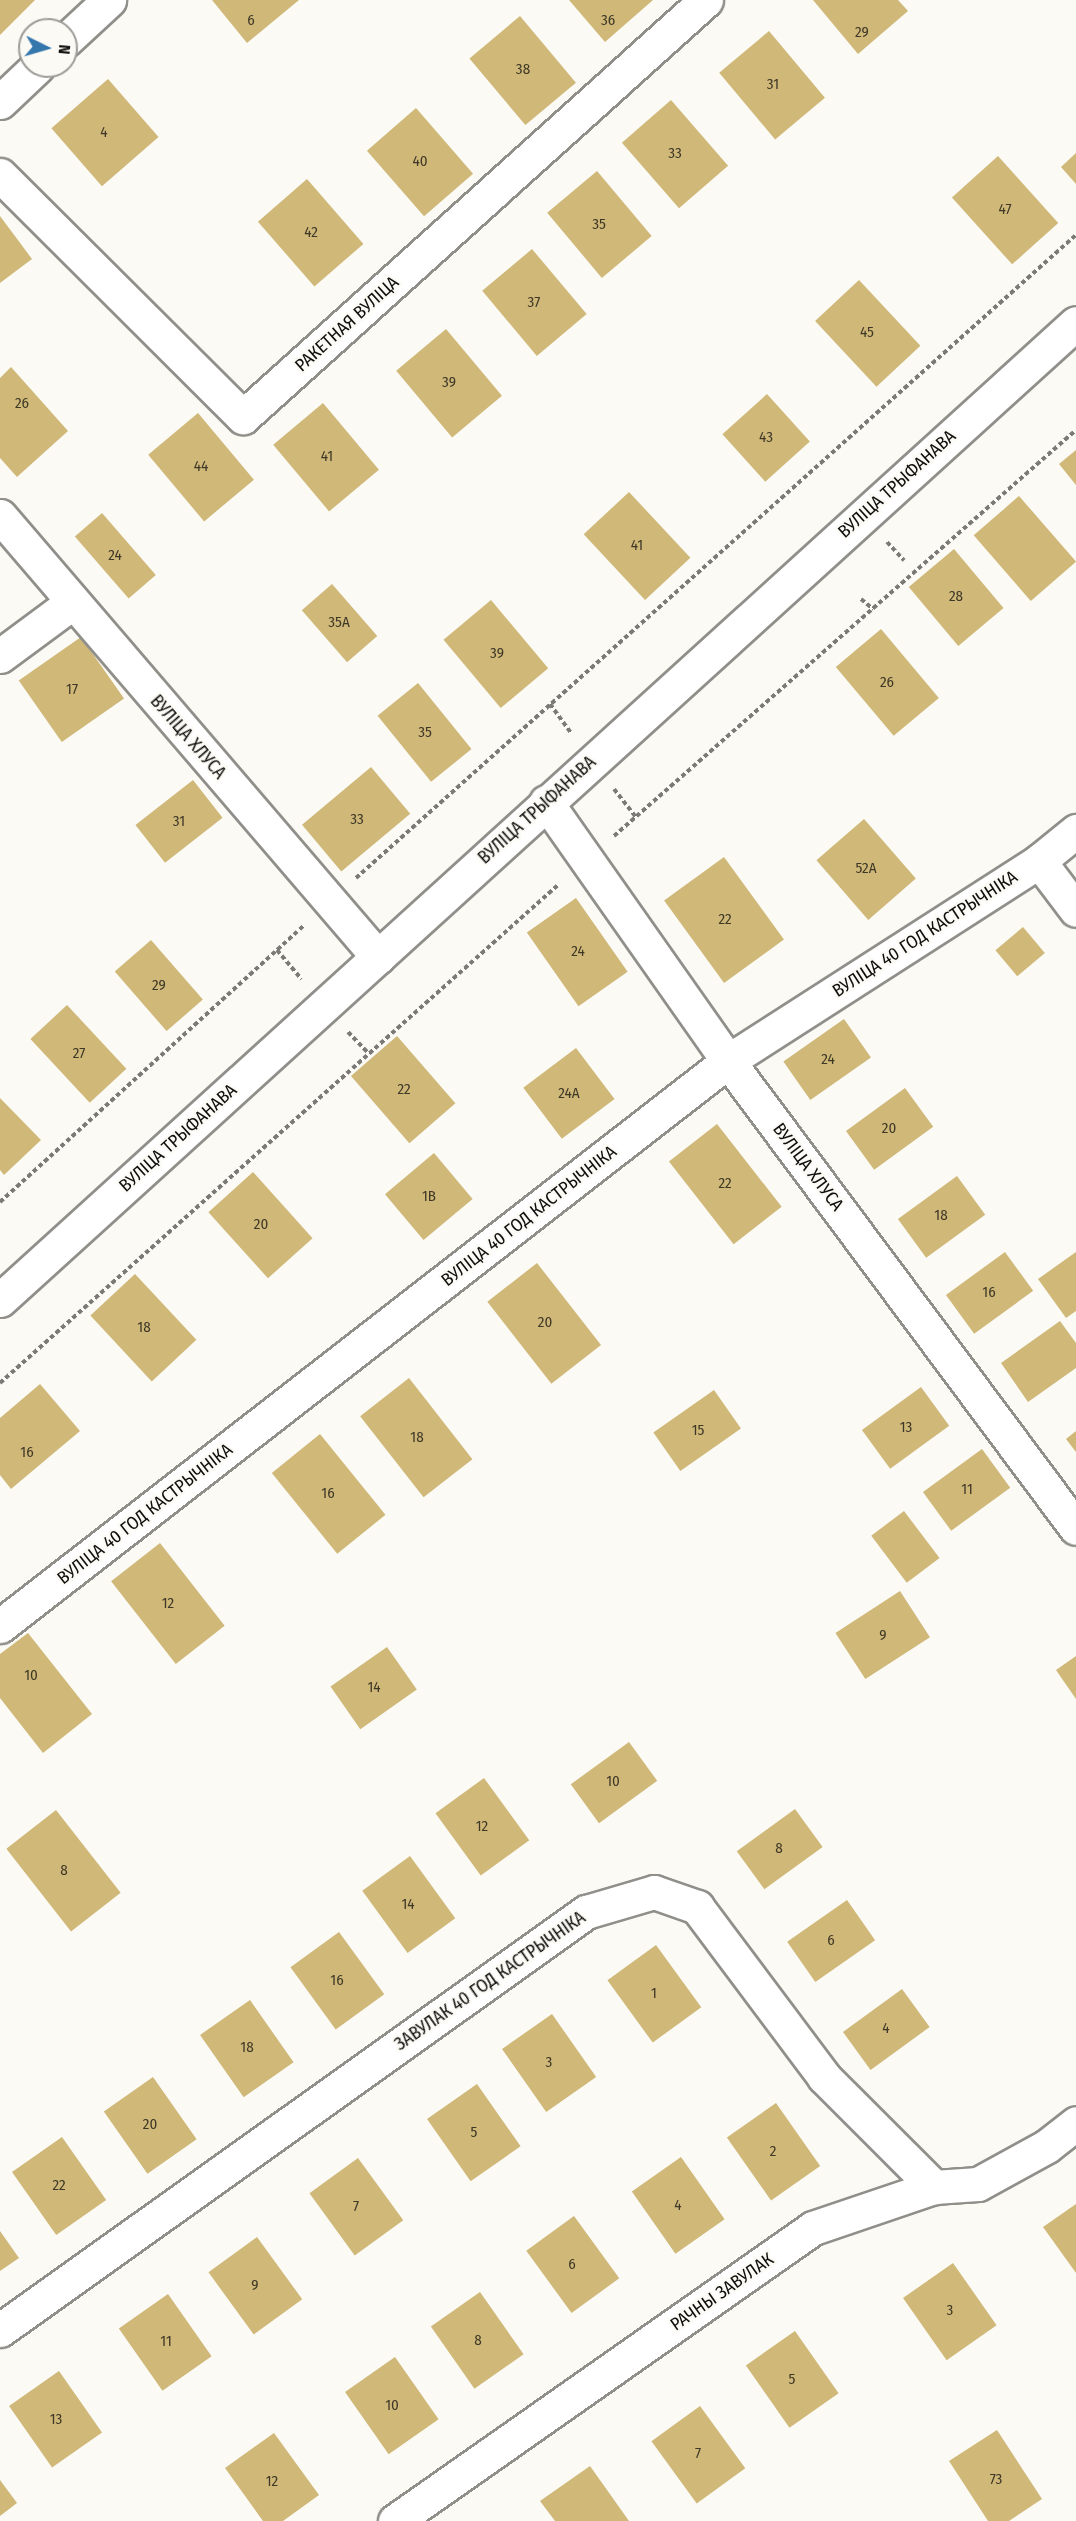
<!DOCTYPE html>
<html>
<head>
<meta charset="utf-8">
<style>
  body { margin:0 }
  #map { position:relative; width:1076px; height:2521px; overflow:hidden; background:#fcfaf5; font-family:"Fira Sans Condensed",sans-serif }
  div>[style] { position:absolute }
  [style*='--x'] { left:calc(var(--x)*1px); top:calc(var(--y)*1px); width:calc(var(--w)*1px); rotate:calc(var(--a)*1deg) }
  .building>* { inset:0; background:#cfb878; transform-origin:0 0 }
  .path>* { height:4px; margin-top:-2px; transform-origin:0; background:repeating-linear-gradient(90deg,#7b7a76 0 4.5px,transparent 0 7.5px) }
  .roads { filter:drop-shadow(2px 0 #908f8a) drop-shadow(-2px 0 #908f8a) drop-shadow(0 2px #908f8a) drop-shadow(0 -2px #908f8a) }
  .minor>* { height:33px; margin:-16.5px; padding:0 16.5px; transform-origin:16.5px; border-radius:16.5px; background:#fff }
  .tertiary>* { height:33px; margin:-16.5px; padding:0 16.5px; transform-origin:16.5px; border-radius:16.5px; background:#fff }
  span { translate:-50% -50%; white-space:nowrap; text-align:center; line-height:1.15; -webkit-text-stroke:4.5px #fcfaf5; paint-order:stroke }
  .number-label { font-size:15px; color:#3f3827 }
  .number-label span { -webkit-text-stroke-width:0 }
  .street-label { font-size:18px; color:#0f0e0c }
  .north { position:absolute; left:18px; top:18px; width:60px; height:60px; box-sizing:border-box; background:#fcfaf5; border:2px solid #9d9c98; border-radius:50%; rotate:95deg; font-size:16px; font-weight:700; line-height:24px; text-align:center; color:#0f0e0c }
  .north::after { content:''; display:block; margin:auto; width:21px; height:27px; background:#3477ad; clip-path:polygon(50% 0,100% 100%,50% 72%,0 100%) }
</style>
</head>
<body>
<div id="map">
  <div class="building">
    <div style="clip-path:polygon(0 0,35px 0,0 35px)"></div>
    <div style="clip-path:polygon(212px 0,299px 0,247px 43px)"></div>
    <div style="clip-path:polygon(569px 0,653px 0,605px 42px)"></div>
    <div style="clip-path:polygon(813px 0,898px 0,908px 11px,858px 54px)"></div>
    <div style="left:520px;top:16px;width:87px;height:66px;rotate:50deg"></div>
    <div style="left:769px;top:31px;width:87px;height:65px;rotate:50deg"></div>
    <div style="left:108px;top:79px;width:77px;height:75px;rotate:49deg"></div>
    <div style="left:671px;top:100px;width:87px;height:65px;rotate:49deg"></div>
    <div style="left:416px;top:108px;width:87px;height:65px;rotate:49deg"></div>
    <div style="clip-path:polygon(1076px 153px,1076px 184px,1061px 167px)"></div>
    <div style="left:998px;top:156px;width:90px;height:62px;rotate:48deg"></div>
    <div style="left:597px;top:171px;width:85px;height:65px;rotate:50deg"></div>
    <div style="left:307px;top:179px;width:86px;height:65px;rotate:49deg"></div>
    <div style="clip-path:polygon(0 216px,32px 259px,0 283px)"></div>
    <div style="left:532px;top:249px;width:85px;height:65px;rotate:50deg"></div>
    <div style="left:859px;top:280px;width:90px;height:60px;rotate:47deg"></div>
    <div style="left:446px;top:329px;width:87px;height:65px;rotate:50deg"></div>
    <div style="clip-path:polygon(11px 367px,68px 431px,17px 477px,0 458px,0 378px)"></div>
    <div style="left:767px;top:394px;width:64px;height:60px;rotate:48deg"></div>
    <div style="left:323px;top:403px;width:87px;height:65px;rotate:50deg"></div>
    <div style="left:198px;top:413px;width:87px;height:65px;rotate:50deg"></div>
    <div style="clip-path:polygon(1076px 450px,1076px 485px,1059px 464px)"></div>
    <div style="left:629px;top:492px;width:90px;height:62px;rotate:47deg"></div>
    <div style="left:1019px;top:496px;width:87px;height:60px;rotate:49deg"></div>
    <div style="left:102px;top:513px;width:82px;height:36px;rotate:49deg"></div>
    <div style="left:954px;top:549px;width:77px;height:59px;rotate:50deg"></div>
    <div style="left:332px;top:584px;width:69px;height:40px;rotate:49deg"></div>
    <div style="left:491px;top:600px;width:89px;height:62px;rotate:50deg"></div>
    <div style="left:881px;top:629px;width:90px;height:59px;rotate:50deg"></div>
    <div style="left:81px;top:637px;width:75px;height:76px;rotate:55deg"></div>
    <div style="left:418px;top:683px;width:85px;height:52px;rotate:51deg"></div>
    <div style="left:371px;top:767px;width:61px;height:90px;rotate:50deg"></div>
    <div style="left:193px;top:780px;width:48px;height:73px;rotate:52deg"></div>
    <div style="left:864px;top:819px;width:79px;height:63px;rotate:49deg"></div>
    <div style="left:724px;top:857px;width:102px;height:74px;rotate:54deg"></div>
    <div style="left:576px;top:898px;width:90px;height:60px;rotate:55deg"></div>
    <div style="left:1023px;top:927px;width:34px;height:36px;rotate:50deg"></div>
    <div style="left:151px;top:940px;width:79px;height:48px;rotate:49deg"></div>
    <div style="left:67px;top:1005px;width:87px;height:50px;rotate:47deg"></div>
    <div style="left:844px;top:1019px;width:47px;height:74px;rotate:55deg"></div>
    <div style="left:397px;top:1036px;width:89px;height:61px;rotate:49deg"></div>
    <div style="left:576px;top:1048px;width:64px;height:66px;rotate:53deg"></div>
    <div style="left:905px;top:1088px;width:48px;height:73px;rotate:54deg"></div>
    <div style="clip-path:polygon(0 1098px,41px 1140px,4px 1175px,0 1170px)"></div>
    <div style="left:717px;top:1124px;width:105px;height:61px;rotate:52deg"></div>
    <div style="left:434px;top:1153px;width:60px;height:64px;rotate:50deg"></div>
    <div style="left:253px;top:1172px;width:89px;height:60px;rotate:48deg"></div>
    <div style="left:957px;top:1176px;width:48px;height:73px;rotate:54deg"></div>
    <div style="left:1005px;top:1252px;width:48px;height:73px;rotate:54deg"></div>
    <div style="clip-path:polygon(1076px 1252px,1076px 1311px,1066px 1318px,1038px 1279px)"></div>
    <div style="left:537px;top:1263px;width:104px;height:63px;rotate:52deg"></div>
    <div style="left:135px;top:1274px;width:90px;height:61px;rotate:47deg"></div>
    <div style="clip-path:polygon(1060px 1321px,1076px 1343px,1076px 1368px,1028px 1402px,1001px 1363px)"></div>
    <div style="left:409px;top:1378px;width:103px;height:62px;rotate:52deg"></div>
    <div style="clip-path:polygon(40px 1384px,80px 1431px,11px 1489px,0 1475px,0 1418px)"></div>
    <div style="left:921px;top:1387px;width:48px;height:73px;rotate:54deg"></div>
    <div style="left:714px;top:1390px;width:47px;height:74px;rotate:55deg"></div>
    <div style="clip-path:polygon(1076px 1431px,1076px 1452px,1066px 1439px)"></div>
    <div style="left:320px;top:1434px;width:104px;height:62px;rotate:51deg"></div>
    <div style="left:982px;top:1449px;width:48px;height:73px;rotate:54deg"></div>
    <div style="left:904px;top:1511px;width:59px;height:41px;rotate:53deg"></div>
    <div style="left:160px;top:1543px;width:105px;height:62px;rotate:52deg"></div>
    <div style="left:900px;top:1591px;width:55px;height:77px;rotate:57deg"></div>
    <div style="clip-path:polygon(28px 1633px,92px 1714px,43px 1753px,0 1698px,0 1654px)"></div>
    <div style="left:387px;top:1647px;width:52px;height:69px;rotate:55deg"></div>
    <div style="clip-path:polygon(1076px 1656px,1076px 1699px,1056px 1670px)"></div>
    <div style="left:629px;top:1742px;width:48px;height:72px;rotate:54deg"></div>
    <div style="left:484px;top:1778px;width:77px;height:60px;rotate:54deg"></div>
    <div style="left:795px;top:1809px;width:47px;height:72px;rotate:54deg"></div>
    <div style="left:56px;top:1810px;width:105px;height:63px;rotate:52deg"></div>
    <div style="left:410px;top:1856px;width:77px;height:59px;rotate:54deg"></div>
    <div style="left:847px;top:1900px;width:49px;height:73px;rotate:55deg"></div>
    <div style="left:339px;top:1932px;width:77px;height:60px;rotate:54deg"></div>
    <div style="left:656px;top:1945px;width:77px;height:60px;rotate:54deg"></div>
    <div style="left:902px;top:1989px;width:47px;height:73px;rotate:54deg"></div>
    <div style="left:250px;top:2000px;width:76px;height:61px;rotate:55deg"></div>
    <div style="left:552px;top:2014px;width:77px;height:61px;rotate:55deg"></div>
    <div style="left:153px;top:2077px;width:76px;height:60px;rotate:55deg"></div>
    <div style="left:477px;top:2084px;width:76px;height:61px;rotate:55deg"></div>
    <div style="left:776px;top:2103px;width:77px;height:60px;rotate:55deg"></div>
    <div style="left:62px;top:2137px;width:77px;height:61px;rotate:55deg"></div>
    <div style="left:681px;top:2157px;width:76px;height:60px;rotate:55deg"></div>
    <div style="left:358px;top:2158px;width:77px;height:60px;rotate:54deg"></div>
    <div style="clip-path:polygon(1076px 2204px,1076px 2273px,1043px 2227px)"></div>
    <div style="left:574px;top:2216px;width:77px;height:59px;rotate:54deg"></div>
    <div style="clip-path:polygon(0 2231px,19px 2258px,0 2271px)"></div>
    <div style="left:257px;top:2237px;width:77px;height:60px;rotate:54deg"></div>
    <div style="left:953px;top:2263px;width:76px;height:61px;rotate:55deg"></div>
    <div style="left:480px;top:2292px;width:76px;height:60px;rotate:55deg"></div>
    <div style="left:168px;top:2294px;width:76px;height:60px;rotate:55deg"></div>
    <div style="left:795px;top:2331px;width:76px;height:60px;rotate:55deg"></div>
    <div style="left:395px;top:2357px;width:76px;height:61px;rotate:55deg"></div>
    <div style="left:59px;top:2371px;width:75px;height:61px;rotate:55deg"></div>
    <div style="left:700px;top:2406px;width:77px;height:60px;rotate:54deg"></div>
    <div style="clip-path:polygon(997px 2430px,1042px 2499px,1009px 2521px,988px 2521px,949px 2461px)"></div>
    <div style="clip-path:polygon(274px 2433px,319px 2495px,283px 2521px,263px 2521px,225px 2468px)"></div>
    <div style="clip-path:polygon(590px 2466px,629px 2521px,555px 2521px,540px 2501px)"></div>
    <div style="clip-path:polygon(0 2480px,17px 2503px,0 2516px)"></div>
  </div>
  <div class="path">
    <div style="--x:887;--y:542;--w:25;--a:47"></div>
    <div style="--x:861;--y:599;--w:16;--a:40"></div>
    <div style="--x:550;--y:704;--w:36;--a:54"></div>
    <div style="--x:614;--y:789;--w:36;--a:52"></div>
    <div style="--x:614;--y:836;--w:615;--a:-41.31"></div>
    <div style="--x:356;--y:878;--w:965;--a:-41.77"></div>
    <div style="--x:277;--y:950;--w:38;--a:50"></div>
    <div style="--x:348;--y:1032;--w:30;--a:46"></div>
    <div style="--x:0;--y:1202;--w:411;--a:-42.3"></div>
    <div style="--x:0;--y:1383;--w:749;--a:-41.75"></div>
  </div>
  <div class="roads">
    <div class="minor">
      <div style="--x:66;--y:40;--w:59;--a:-42.9"></div>
      <div style="--x:0;--y:102;--w:52;--a:-43.5"></div>
      <div style="--x:0;--y:175;--w:343;--a:44.9"></div>
      <div style="--x:243;--y:417;--w:623;--a:-42.01"></div>
      <div style="--x:0;--y:516;--w:581;--a:49.4"></div>
      <div style="--x:0;--y:656;--w:91;--a:-36.5"></div>
      <div style="--x:546;--y:802;--w:317;--a:54.9"></div>
      <div style="--x:728;--y:1061;--w:582;--a:53.31"></div>
      <div style="--x:1039;--y:861;--w:61;--a:52.9"></div>
      <div style="--x:0;--y:1626;--w:922;--a:-37.81"></div>
      <div style="--x:728;--y:1061;--w:370;--a:-32.7"></div>
      <div style="--x:1039;--y:861;--w:48;--a:-39"></div>
      <div style="--x:0;--y:2330;--w:720;--a:-35.5"></div>
      <div style="--x:586;--y:1912;--w:71;--a:-16.4"></div>
      <div style="--x:654;--y:1892;--w:46;--a:19.2"></div>
      <div style="--x:697;--y:1907;--w:212;--a:53.2"></div>
      <div style="--x:824;--y:2077;--w:156;--a:45"></div>
      <div style="--x:395;--y:2521;--w:510;--a:-35.03"></div>
      <div style="--x:813;--y:2228;--w:128;--a:-18.7"></div>
      <div style="--x:934;--y:2187;--w:44;--a:-3.9"></div>
      <div style="--x:978;--y:2184;--w:79;--a:-28.8"></div>
      <div style="--x:1047;--y:2146;--w:37;--a:-38"></div>
    </div>
    <div class="tertiary">
      <div style="--x:0;--y:1300;--w:1453;--a:-42.24"></div>
    </div>
  </div>
  <div class="number-label">
    <span style="left:251px;top:21px">6</span>
    <span style="left:608px;top:21px">36</span>
    <span style="left:862px;top:33px">29</span>
    <span style="left:523px;top:70px">38</span>
    <span style="left:773px;top:85px">31</span>
    <span style="left:104px;top:133px">4</span>
    <span style="left:675px;top:154px">33</span>
    <span style="left:420px;top:162px">40</span>
    <span style="left:1005px;top:210px">47</span>
    <span style="left:599px;top:225px">35</span>
    <span style="left:311px;top:233px">42</span>
    <span style="left:534px;top:303px">37</span>
    <span style="left:867px;top:333px">45</span>
    <span style="left:449px;top:383px">39</span>
    <span style="left:22px;top:404px">26</span>
    <span style="left:766px;top:438px">43</span>
    <span style="left:327px;top:457px">41</span>
    <span style="left:201px;top:467px">44</span>
    <span style="left:637px;top:546px">41</span>
    <span style="left:115px;top:556px">24</span>
    <span style="left:956px;top:597px">28</span>
    <span style="left:339px;top:623px">35А</span>
    <span style="left:497px;top:654px">39</span>
    <span style="left:887px;top:683px">26</span>
    <span style="left:72px;top:690px">17</span>
    <span style="left:425px;top:733px">35</span>
    <span style="left:357px;top:820px">33</span>
    <span style="left:179px;top:822px">31</span>
    <span style="left:866px;top:869px">52А</span>
    <span style="left:725px;top:920px">22</span>
    <span style="left:578px;top:952px">24</span>
    <span style="left:159px;top:986px">29</span>
    <span style="left:79px;top:1054px">27</span>
    <span style="left:828px;top:1060px">24</span>
    <span style="left:404px;top:1090px">22</span>
    <span style="left:569px;top:1094px">24А</span>
    <span style="left:889px;top:1129px">20</span>
    <span style="left:725px;top:1184px">22</span>
    <span style="left:429px;top:1197px">1В</span>
    <span style="left:941px;top:1216px">18</span>
    <span style="left:261px;top:1225px">20</span>
    <span style="left:989px;top:1293px">16</span>
    <span style="left:545px;top:1323px">20</span>
    <span style="left:144px;top:1328px">18</span>
    <span style="left:906px;top:1428px">13</span>
    <span style="left:698px;top:1431px">15</span>
    <span style="left:417px;top:1438px">18</span>
    <span style="left:27px;top:1453px">16</span>
    <span style="left:967px;top:1490px">11</span>
    <span style="left:328px;top:1494px">16</span>
    <span style="left:168px;top:1604px">12</span>
    <span style="left:883px;top:1636px">9</span>
    <span style="left:31px;top:1676px">10</span>
    <span style="left:374px;top:1688px">14</span>
    <span style="left:613px;top:1782px">10</span>
    <span style="left:482px;top:1827px">12</span>
    <span style="left:779px;top:1849px">8</span>
    <span style="left:64px;top:1871px">8</span>
    <span style="left:408px;top:1905px">14</span>
    <span style="left:831px;top:1941px">6</span>
    <span style="left:337px;top:1981px">16</span>
    <span style="left:654px;top:1994px">1</span>
    <span style="left:886px;top:2029px">4</span>
    <span style="left:247px;top:2048px">18</span>
    <span style="left:549px;top:2063px">3</span>
    <span style="left:150px;top:2125px">20</span>
    <span style="left:474px;top:2133px">5</span>
    <span style="left:773px;top:2152px">2</span>
    <span style="left:59px;top:2186px">22</span>
    <span style="left:678px;top:2206px">4</span>
    <span style="left:356px;top:2207px">7</span>
    <span style="left:572px;top:2265px">6</span>
    <span style="left:255px;top:2286px">9</span>
    <span style="left:950px;top:2311px">3</span>
    <span style="left:478px;top:2341px">8</span>
    <span style="left:166px;top:2342px">11</span>
    <span style="left:792px;top:2380px">5</span>
    <span style="left:392px;top:2406px">10</span>
    <span style="left:56px;top:2420px">13</span>
    <span style="left:698px;top:2454px">7</span>
    <span style="left:996px;top:2480px">73</span>
    <span style="left:272px;top:2482px">12</span>
  </div>
  <div class="street-label">
    <span style="left:347px;top:324px;rotate:-42deg">РАКЕТНАЯ ВУЛІЦА</span>
    <span style="left:897px;top:484px;rotate:-42deg">ВУЛІЦА ТРЫФАНАВА</span>
    <span style="left:188px;top:737px;rotate:49deg">ВУЛІЦА ХЛУСА</span>
    <span style="left:537px;top:810px;rotate:-42deg">ВУЛІЦА ТРЫФАНАВА</span>
    <span style="left:925px;top:934px;rotate:-33deg">ВУЛІЦА 40 ГОД КАСТРЫЧНІКА</span>
    <span style="left:178px;top:1138px;rotate:-42deg">ВУЛІЦА ТРЫФАНАВА</span>
    <span style="left:808px;top:1167px;rotate:53deg">ВУЛІЦА ХЛУСА</span>
    <span style="left:529px;top:1216px;rotate:-38deg">ВУЛІЦА 40 ГОД КАСТРЫЧНІКА</span>
    <span style="left:145px;top:1514px;rotate:-38deg">ВУЛІЦА 40 ГОД КАСТРЫЧНІКА</span>
    <span style="left:490px;top:1981px;rotate:-35deg">ЗАВУЛАК 40 ГОД КАСТРЫЧНІКА</span>
    <span style="left:722px;top:2292px;rotate:-35deg">РАЧНЫ ЗАВУЛАК</span>
  </div>
  <div class="north">N</div>
</div>
</body>
</html>
